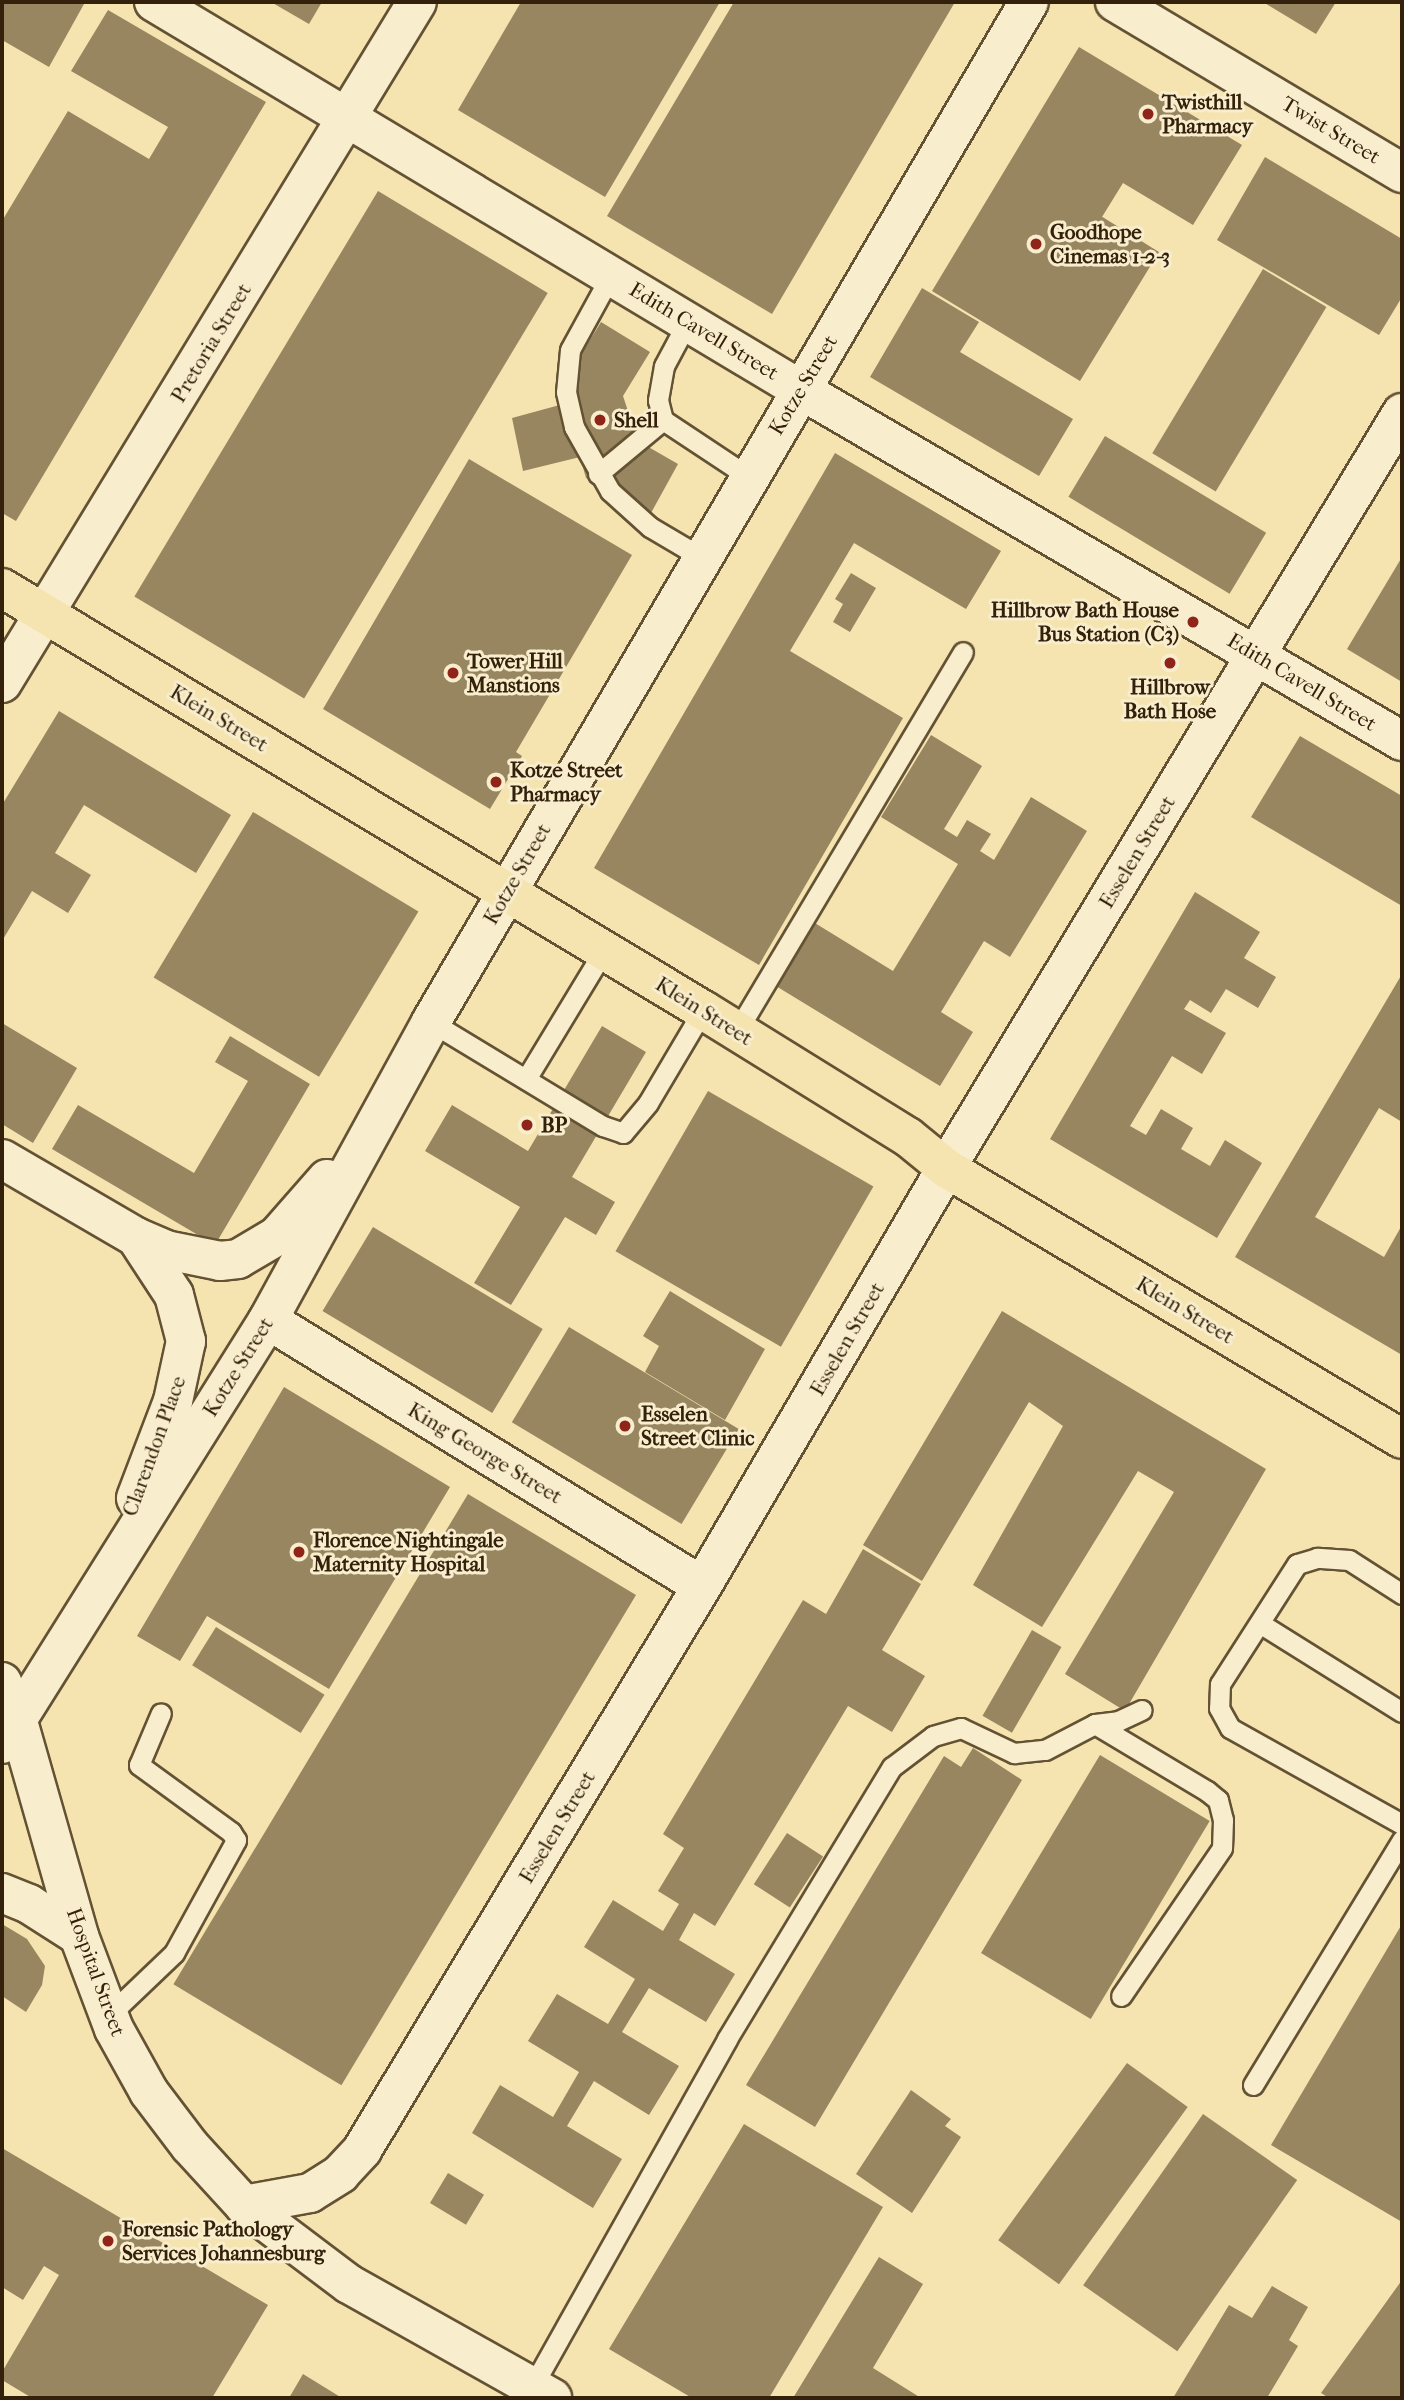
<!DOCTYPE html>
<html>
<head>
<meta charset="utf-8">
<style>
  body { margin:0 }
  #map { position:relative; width:1404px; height:2400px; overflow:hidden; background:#f5e3b0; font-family:"IM FELL French Canon",serif }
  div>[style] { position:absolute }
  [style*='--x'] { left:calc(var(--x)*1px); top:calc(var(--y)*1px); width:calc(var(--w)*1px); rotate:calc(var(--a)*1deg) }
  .building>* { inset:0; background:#988661; transform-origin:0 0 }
  .roads { filter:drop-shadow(2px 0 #645234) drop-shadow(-2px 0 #645234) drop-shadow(0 2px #645234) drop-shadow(0 -2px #645234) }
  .service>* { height:19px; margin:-9.5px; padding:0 9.5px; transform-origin:9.5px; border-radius:9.5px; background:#f8edcc }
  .minor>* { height:38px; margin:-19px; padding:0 19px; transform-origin:19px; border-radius:19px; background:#f8edcc }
  .tertiary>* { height:38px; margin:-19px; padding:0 19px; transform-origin:19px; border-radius:19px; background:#f8edcc }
  .primary>* { height:38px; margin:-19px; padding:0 19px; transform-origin:19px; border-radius:19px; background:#f5e3b0 }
  .dots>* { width:19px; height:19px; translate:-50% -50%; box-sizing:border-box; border:4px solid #f8edcc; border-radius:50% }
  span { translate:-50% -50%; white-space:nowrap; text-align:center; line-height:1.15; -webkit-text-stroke:6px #f8edcc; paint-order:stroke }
  .poi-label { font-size:21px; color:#33210b; font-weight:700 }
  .left { translate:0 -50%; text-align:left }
  .right { translate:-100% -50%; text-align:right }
  .street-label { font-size:21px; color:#33210b }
  .frame { position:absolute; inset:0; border:4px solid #33210b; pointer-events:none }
</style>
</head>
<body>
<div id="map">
  <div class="building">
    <div style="clip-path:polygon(2px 2px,79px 2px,84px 4px,49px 67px,2px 40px)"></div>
    <div style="clip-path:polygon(271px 2px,322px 2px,309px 24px)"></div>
    <div style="clip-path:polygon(521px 2px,720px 2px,605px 197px,458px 110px)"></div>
    <div style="clip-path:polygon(734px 2px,955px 2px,772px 314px,607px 216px)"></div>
    <div style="clip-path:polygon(1263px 2px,1336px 2px,1316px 34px)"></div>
    <div style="clip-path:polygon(108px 10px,266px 102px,16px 521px,2px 513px,2px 221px,68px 111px,149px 159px,168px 127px,71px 71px)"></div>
    <div style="clip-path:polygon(1079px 47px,1242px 145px,1193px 225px,1123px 183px,1102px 217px,1096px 213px,1159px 252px,1080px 381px,932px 291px)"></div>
    <div style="clip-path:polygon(1265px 157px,1402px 239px,1402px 297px,1379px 335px,1217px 240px)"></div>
    <div style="left:378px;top:191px;width:198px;height:473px;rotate:31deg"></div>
    <div style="left:1263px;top:269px;width:74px;height:215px;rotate:31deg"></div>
    <div style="clip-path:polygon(922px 288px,979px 322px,960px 352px,1073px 419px,1039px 476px,870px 377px)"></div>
    <div style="clip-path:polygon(601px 322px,650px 352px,623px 396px,638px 441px,678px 464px,651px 513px,586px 478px,580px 457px,523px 471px,512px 418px,567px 403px,566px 379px)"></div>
    <div style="left:1105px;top:436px;width:188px;height:71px;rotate:31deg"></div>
    <div style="clip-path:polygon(835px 453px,1001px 551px,966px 609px,854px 543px,790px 651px,903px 718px,759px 965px,594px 868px)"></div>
    <div style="clip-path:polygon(469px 459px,632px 555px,516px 752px,522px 756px,490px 809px,323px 709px)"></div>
    <div style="clip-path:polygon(1402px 557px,1402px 682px,1347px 649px)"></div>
    <div style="clip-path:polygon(851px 573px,876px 588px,850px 632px,833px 622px,843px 604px,835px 599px)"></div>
    <div style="clip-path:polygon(59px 711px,231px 815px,196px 873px,84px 805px,55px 853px,91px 875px,68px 913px,32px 891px,2px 941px,2px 805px)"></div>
    <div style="clip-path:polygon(931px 735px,982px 766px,944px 829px,957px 837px,967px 820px,991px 834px,980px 851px,994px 860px,1031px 797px,1087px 831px,1010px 957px,984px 941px,941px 1012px,973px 1032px,940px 1086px,771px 983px,810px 920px,893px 971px,958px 864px,881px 817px)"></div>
    <div style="clip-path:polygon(1300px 736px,1402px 796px,1402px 906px,1251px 817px)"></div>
    <div style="left:253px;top:812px;width:193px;height:193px;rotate:31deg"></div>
    <div style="clip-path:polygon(1195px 892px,1260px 932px,1244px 958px,1276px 977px,1258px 1008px,1226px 989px,1211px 1013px,1190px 1000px,1184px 1009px,1226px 1033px,1202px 1074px,1172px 1056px,1130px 1126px,1146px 1135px,1161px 1109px,1193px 1128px,1181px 1149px,1210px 1166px,1225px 1140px,1262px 1163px,1217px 1238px,1050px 1139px)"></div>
    <div style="clip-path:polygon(1402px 974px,1402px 1122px,1379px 1108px,1315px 1217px,1384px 1257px,1402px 1225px,1402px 1355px,1235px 1257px)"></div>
    <div style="clip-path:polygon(2px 1023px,77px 1068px,33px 1143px,2px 1124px)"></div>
    <div style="clip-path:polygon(602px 1026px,646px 1052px,572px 1177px,615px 1202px,596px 1235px,565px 1217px,511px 1305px,474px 1283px,520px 1207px,425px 1151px,452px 1105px,528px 1151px)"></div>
    <div style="clip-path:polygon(230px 1036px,310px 1084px,215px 1245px,52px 1149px,78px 1105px,194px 1173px,248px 1081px,215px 1062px)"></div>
    <div style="left:708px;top:1091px;width:191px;height:185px;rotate:30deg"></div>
    <div style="left:373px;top:1227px;width:198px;height:98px;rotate:31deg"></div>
    <div style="clip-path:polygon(670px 1291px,765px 1349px,725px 1420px,645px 1372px,659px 1346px,643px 1336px)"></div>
    <div style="clip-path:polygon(1002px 1311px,1266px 1469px,1125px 1711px,1065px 1674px,1174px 1492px,1138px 1471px,1042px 1627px,973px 1585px,1063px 1426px,1029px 1402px,922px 1581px,863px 1545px)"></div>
    <div style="left:569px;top:1327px;width:198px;height:111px;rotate:31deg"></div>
    <div style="clip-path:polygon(284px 1387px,450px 1487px,329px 1689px,207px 1616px,180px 1661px,137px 1636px)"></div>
    <div style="left:468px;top:1494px;width:196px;height:572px;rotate:31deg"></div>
    <div style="clip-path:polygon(863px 1549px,921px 1584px,882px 1650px,925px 1676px,892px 1732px,848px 1706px,715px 1926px,694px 1913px,679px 1940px,735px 1974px,706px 2022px,649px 1988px,622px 2032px,679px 2066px,649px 2115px,594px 2081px,567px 2126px,622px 2159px,593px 2208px,472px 2133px,500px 2085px,553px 2117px,579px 2072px,528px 2041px,557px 1994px,608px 2024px,635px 1979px,584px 1947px,613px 1900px,663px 1931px,679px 1904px,658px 1891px,684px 1848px,663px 1834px,803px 1600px,826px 1614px)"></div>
    <div style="left:216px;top:1627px;width:128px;height:45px;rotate:32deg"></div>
    <div style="left:1032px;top:1630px;width:34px;height:99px;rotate:30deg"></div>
    <div style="clip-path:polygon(973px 1748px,1022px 1780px,815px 2127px,746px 2085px,944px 1756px,961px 1767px)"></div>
    <div style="left:1100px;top:1755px;width:128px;height:231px;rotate:31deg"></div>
    <div style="left:787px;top:1833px;width:43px;height:61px;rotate:33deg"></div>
    <div style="clip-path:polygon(2px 1924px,27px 1939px,45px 1966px,42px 1985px,26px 2012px,2px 1996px)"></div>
    <div style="clip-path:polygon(1402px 1924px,1402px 2222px,1271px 2145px)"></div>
    <div style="left:1127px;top:2063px;width:75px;height:219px;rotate:36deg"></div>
    <div style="clip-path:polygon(911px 2090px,951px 2119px,945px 2126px,961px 2137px,912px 2213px,856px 2174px)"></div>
    <div style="left:1203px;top:2114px;width:115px;height:209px;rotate:35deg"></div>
    <div style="clip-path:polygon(744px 2124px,883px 2207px,769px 2398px,692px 2398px,609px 2349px)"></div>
    <div style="clip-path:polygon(2px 2148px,268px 2305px,212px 2398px,32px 2398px,2px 2380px,2px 2372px,59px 2275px,44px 2266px,23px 2300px,2px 2287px)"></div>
    <div style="left:448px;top:2173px;width:42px;height:35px;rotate:31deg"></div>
    <div style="clip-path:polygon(879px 2257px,923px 2284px,873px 2368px,921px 2398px,793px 2398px)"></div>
    <div style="clip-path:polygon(1402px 2280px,1402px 2395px,1400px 2398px,1329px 2398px,1321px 2393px)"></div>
    <div style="clip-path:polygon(1272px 2286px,1308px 2307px,1289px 2340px,1298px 2346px,1267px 2398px,1173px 2398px,1229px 2305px,1252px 2318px)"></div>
    <div style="clip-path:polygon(303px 2374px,342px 2398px,289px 2398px)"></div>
  </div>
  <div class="roads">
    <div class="service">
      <div style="--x:611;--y:275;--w:85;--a:118.7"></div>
      <div style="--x:570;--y:350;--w:42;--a:95.4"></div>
      <div style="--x:566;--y:392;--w:36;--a:77"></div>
      <div style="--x:574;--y:427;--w:73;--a:60.6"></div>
      <div style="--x:610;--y:491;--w:54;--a:42"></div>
      <div style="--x:650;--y:527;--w:59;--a:30.5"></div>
      <div style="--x:688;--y:321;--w:51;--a:118.1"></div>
      <div style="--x:664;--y:366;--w:35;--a:100"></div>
      <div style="--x:658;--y:400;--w:21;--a:76"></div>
      <div style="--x:663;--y:420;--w:103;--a:33.5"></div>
      <div style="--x:598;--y:474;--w:85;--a:-39.7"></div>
      <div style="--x:431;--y:1022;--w:201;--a:31.2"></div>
      <div style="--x:603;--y:1126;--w:21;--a:19"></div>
      <div style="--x:623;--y:1133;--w:39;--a:-50"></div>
      <div style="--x:648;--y:1103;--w:108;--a:-59.4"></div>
      <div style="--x:737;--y:1031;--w:441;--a:-59.2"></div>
      <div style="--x:526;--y:1079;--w:151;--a:-58.8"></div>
      <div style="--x:1402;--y:1594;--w:63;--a:-147.3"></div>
      <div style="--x:1349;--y:1560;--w:32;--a:-176"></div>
      <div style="--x:1317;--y:1558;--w:21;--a:163"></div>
      <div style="--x:1297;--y:1564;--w:143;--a:122.7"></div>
      <div style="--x:1220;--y:1684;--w:24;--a:92"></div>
      <div style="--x:1219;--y:1708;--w:23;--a:61"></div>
      <div style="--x:1230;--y:1728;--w:197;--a:29.2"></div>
      <div style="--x:1261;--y:1624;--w:166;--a:32"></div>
      <div style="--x:1095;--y:1724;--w:131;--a:30.9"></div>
      <div style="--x:1207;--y:1791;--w:14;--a:39"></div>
      <div style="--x:1218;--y:1800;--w:21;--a:76"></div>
      <div style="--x:1223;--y:1820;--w:28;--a:92"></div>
      <div style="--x:1222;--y:1848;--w:179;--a:124.3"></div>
      <div style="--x:109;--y:2015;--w:90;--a:-43.6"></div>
      <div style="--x:174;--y:1953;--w:129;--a:-61.2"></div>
      <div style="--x:236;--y:1840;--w:9;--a:-122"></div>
      <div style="--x:231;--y:1832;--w:114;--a:-143.9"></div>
      <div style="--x:139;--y:1765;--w:56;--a:-67.1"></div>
      <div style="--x:1253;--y:2085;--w:287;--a:-58.7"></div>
      <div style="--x:532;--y:2387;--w:399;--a:-60.7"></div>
      <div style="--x:727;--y:2039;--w:318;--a:-58.8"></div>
      <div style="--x:892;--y:1767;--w:51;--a:-37.1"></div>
      <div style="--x:933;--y:1736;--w:29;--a:-16"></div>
      <div style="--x:961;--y:1728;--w:59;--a:25.3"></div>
      <div style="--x:1014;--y:1753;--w:31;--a:-6"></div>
      <div style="--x:1045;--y:1750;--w:56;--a:-27.5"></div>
      <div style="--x:1095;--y:1724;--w:23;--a:-7"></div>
      <div style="--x:1118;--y:1721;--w:26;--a:-25"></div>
    </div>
    <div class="minor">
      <div style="--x:154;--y:2;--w:754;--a:30.95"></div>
      <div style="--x:801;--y:390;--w:696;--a:30.29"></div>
      <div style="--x:2;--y:683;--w:797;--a:-58.64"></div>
      <div style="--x:2;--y:1159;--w:155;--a:30.2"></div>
      <div style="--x:136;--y:1237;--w:33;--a:23"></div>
      <div style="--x:166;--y:1250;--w:55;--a:11.5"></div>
      <div style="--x:220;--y:1261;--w:18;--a:-6"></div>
      <div style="--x:238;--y:1259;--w:45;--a:-30.5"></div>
      <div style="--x:277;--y:1236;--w:76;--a:-48.7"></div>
      <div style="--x:136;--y:1237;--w:69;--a:56.8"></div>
      <div style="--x:174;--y:1295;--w:48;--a:75.4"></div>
      <div style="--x:186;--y:1341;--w:61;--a:102.2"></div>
      <div style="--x:173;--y:1401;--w:104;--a:110.9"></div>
      <div style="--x:268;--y:1320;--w:509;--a:31.5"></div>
      <div style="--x:2;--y:1744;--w:501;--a:-57.9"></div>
      <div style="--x:268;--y:1320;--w:340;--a:-61.3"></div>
      <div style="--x:431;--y:1022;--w:1182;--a:-59.62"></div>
      <div style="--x:2;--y:1893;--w:29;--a:22"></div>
      <div style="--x:29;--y:1904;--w:59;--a:32.6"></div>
      <div style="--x:244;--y:2205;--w:67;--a:-10.3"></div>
      <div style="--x:310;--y:2193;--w:36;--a:-32"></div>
      <div style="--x:340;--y:2174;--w:33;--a:-47"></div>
      <div style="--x:362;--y:2150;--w:659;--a:-58.92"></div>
      <div style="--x:702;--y:1586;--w:484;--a:-59.7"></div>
      <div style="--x:946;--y:1168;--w:882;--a:-58.87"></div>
    </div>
    <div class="tertiary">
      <div style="--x:1115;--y:2;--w:334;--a:30.8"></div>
      <div style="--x:2;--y:1682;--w:39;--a:67"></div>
      <div style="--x:17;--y:1718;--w:227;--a:74.1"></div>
      <div style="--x:79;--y:1936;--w:99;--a:69.4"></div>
      <div style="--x:114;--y:2029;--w:72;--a:60.9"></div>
      <div style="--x:149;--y:2092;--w:68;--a:52.8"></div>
      <div style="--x:190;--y:2146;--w:80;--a:47.5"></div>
      <div style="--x:244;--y:2205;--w:131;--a:37"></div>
      <div style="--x:349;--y:2284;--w:233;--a:29.3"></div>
    </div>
    <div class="primary">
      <div style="--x:2;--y:588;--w:818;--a:31.05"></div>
      <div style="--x:703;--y:1010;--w:241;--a:31.8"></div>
      <div style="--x:908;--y:1137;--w:49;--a:39.2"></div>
      <div style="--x:946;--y:1168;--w:530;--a:30.72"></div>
    </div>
  </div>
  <div class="dots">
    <div style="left:1148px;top:114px;background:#8f2418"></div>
    <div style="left:1036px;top:244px;background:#8f2418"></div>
    <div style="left:600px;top:420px;background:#8f2418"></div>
    <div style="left:1193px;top:622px;background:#8f2418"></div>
    <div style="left:1170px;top:663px;background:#8f2418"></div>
    <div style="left:453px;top:673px;background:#8f2418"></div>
    <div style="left:496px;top:782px;background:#8f2418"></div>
    <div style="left:527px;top:1125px;background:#8f2418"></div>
    <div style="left:625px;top:1426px;background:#8f2418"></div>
    <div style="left:299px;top:1552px;background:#8f2418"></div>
    <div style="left:108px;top:2241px;background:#8f2418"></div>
  </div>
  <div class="poi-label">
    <span class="left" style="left:1162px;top:114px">Twisthill<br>Pharmacy</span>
    <span class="left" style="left:1050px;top:244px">Goodhope<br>Cinemas 1-2-3</span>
    <span class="left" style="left:614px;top:420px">Shell</span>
    <span class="right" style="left:1179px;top:622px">Hillbrow Bath House<br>Bus Station (C3)</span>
    <span class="left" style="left:467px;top:673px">Tower Hill<br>Manstions</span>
    <span style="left:1170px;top:699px">Hillbrow<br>Bath Hose</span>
    <span class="left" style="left:510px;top:782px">Kotze Street<br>Pharmacy</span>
    <span class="left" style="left:541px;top:1125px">BP</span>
    <span class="left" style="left:641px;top:1426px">Esselen<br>Street Clinic</span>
    <span class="left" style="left:313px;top:1552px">Florence Nightingale<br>Maternity Hospital</span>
    <span class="left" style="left:122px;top:2241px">Forensic Pathology<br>Services Johannesburg</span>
  </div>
  <div class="street-label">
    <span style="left:1331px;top:130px;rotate:31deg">Twist Street</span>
    <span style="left:704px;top:331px;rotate:31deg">Edith Cavell Street</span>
    <span style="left:211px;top:343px;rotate:-59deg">Pretoria Street</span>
    <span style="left:803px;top:385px;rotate:-59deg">Kotze Street</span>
    <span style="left:1302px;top:682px;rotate:31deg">Edith Cavell Street</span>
    <span style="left:219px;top:718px;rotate:31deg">Klein Street</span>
    <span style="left:1137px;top:852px;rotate:-59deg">Esselen Street</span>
    <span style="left:517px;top:874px;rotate:-60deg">Kotze Street</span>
    <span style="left:704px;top:1011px;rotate:32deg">Klein Street</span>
    <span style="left:1185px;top:1310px;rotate:31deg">Klein Street</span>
    <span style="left:847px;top:1339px;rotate:-60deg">Esselen Street</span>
    <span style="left:238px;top:1367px;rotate:-58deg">Kotze Street</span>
    <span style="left:154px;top:1446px;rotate:-70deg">Clarendon Place</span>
    <span style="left:485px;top:1453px;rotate:31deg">King George Street</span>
    <span style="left:557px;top:1827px;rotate:-59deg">Esselen Street</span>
    <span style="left:96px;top:1972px;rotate:70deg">Hospital Street</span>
  </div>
  <div class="frame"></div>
</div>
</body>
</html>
